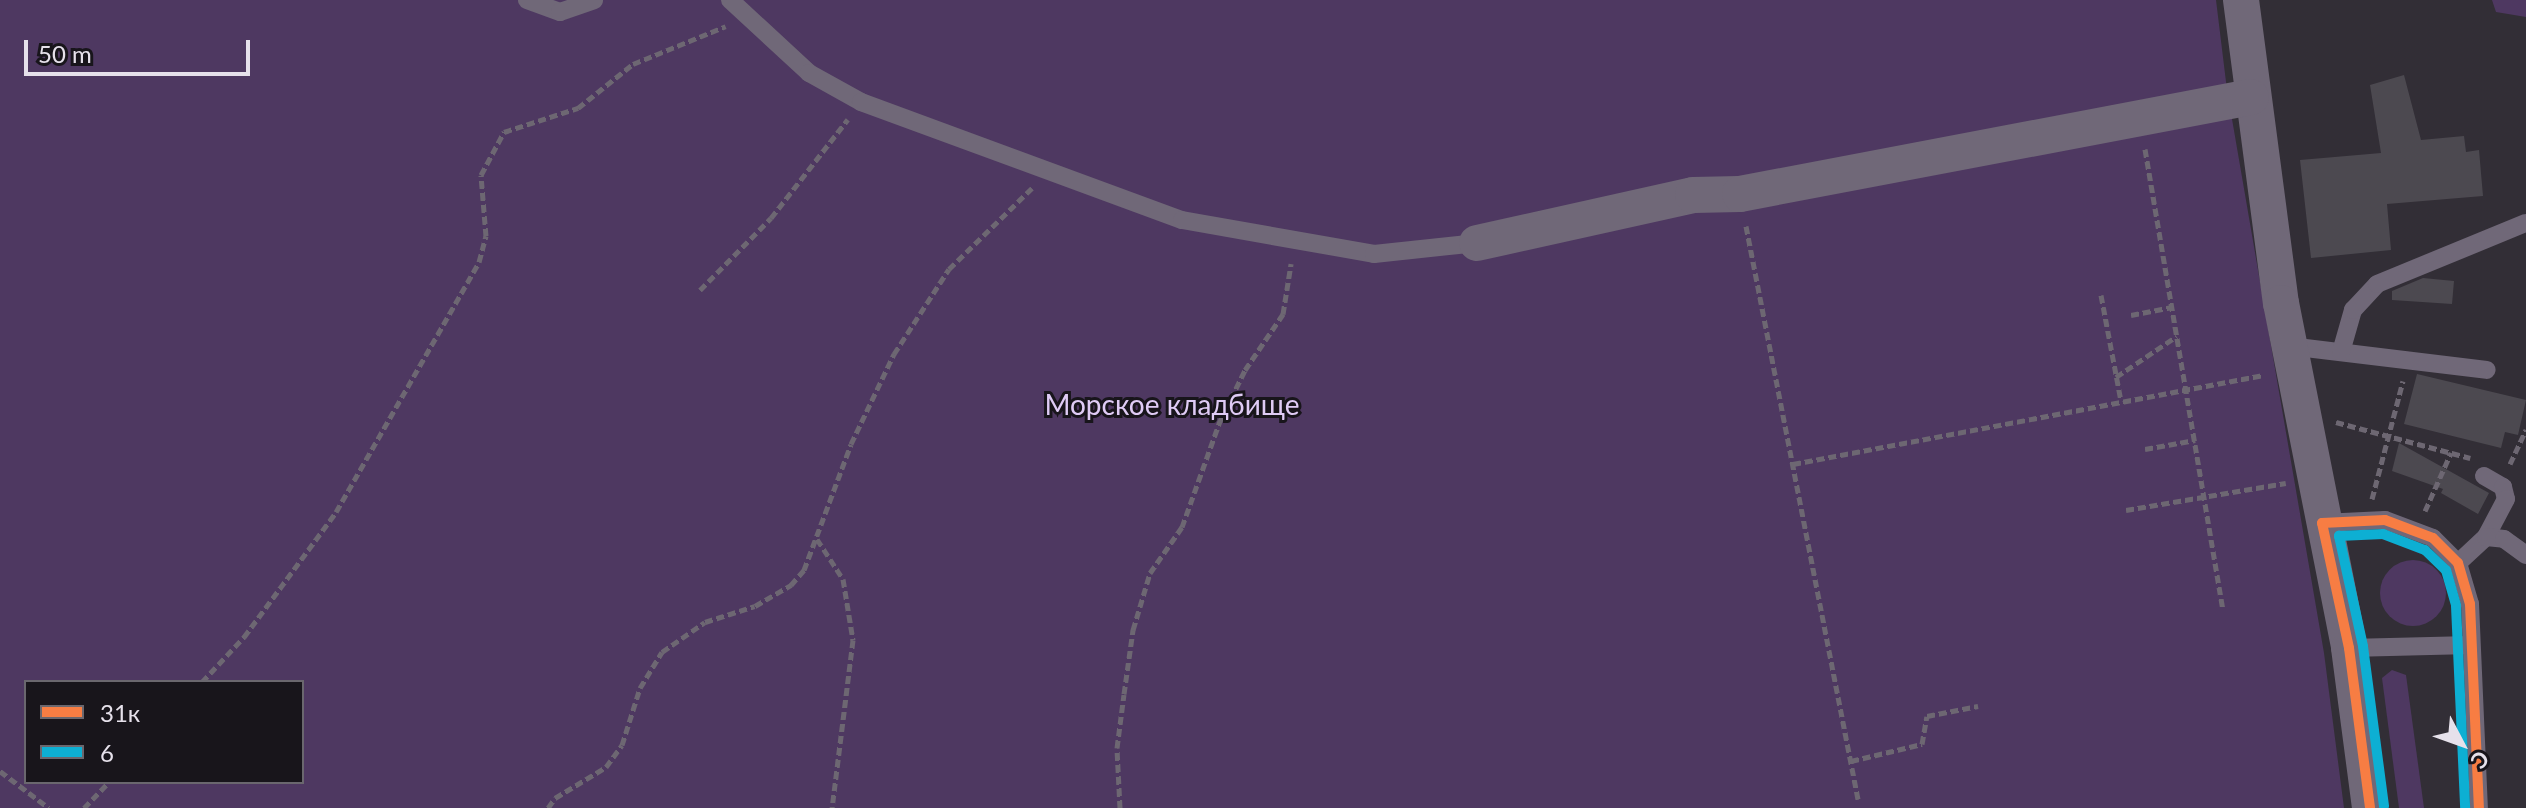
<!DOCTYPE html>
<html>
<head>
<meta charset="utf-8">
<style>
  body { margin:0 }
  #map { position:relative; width:2526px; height:808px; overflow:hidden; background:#322e36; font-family:Lato,sans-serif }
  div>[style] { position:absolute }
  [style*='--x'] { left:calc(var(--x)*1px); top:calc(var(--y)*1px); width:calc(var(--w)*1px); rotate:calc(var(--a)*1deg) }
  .green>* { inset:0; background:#4e3861 }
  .round { border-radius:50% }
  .building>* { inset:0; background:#4c4950 }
  .path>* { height:5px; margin-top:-2.5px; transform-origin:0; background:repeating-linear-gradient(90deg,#6d6772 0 8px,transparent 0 12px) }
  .lane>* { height:18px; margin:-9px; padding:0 9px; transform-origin:9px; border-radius:9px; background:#706878 }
  .street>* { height:36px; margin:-18px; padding:0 18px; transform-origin:18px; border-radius:18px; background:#706878 }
  .bus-1>* { height:10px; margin:-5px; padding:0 5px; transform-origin:5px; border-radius:5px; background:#f77d43 }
  .bus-2>* { height:10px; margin:-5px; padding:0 5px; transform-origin:5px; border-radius:5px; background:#0dafd3 }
  span { translate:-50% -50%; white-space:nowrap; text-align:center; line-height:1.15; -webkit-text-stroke:6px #18151b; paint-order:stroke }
  .park-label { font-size:28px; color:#dfcbf5 }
  .legend { position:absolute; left:24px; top:680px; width:280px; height:104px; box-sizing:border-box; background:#18151b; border:2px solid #6a676e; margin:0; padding:10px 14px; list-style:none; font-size:24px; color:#e6e1eb }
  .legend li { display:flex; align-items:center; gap:16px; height:40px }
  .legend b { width:40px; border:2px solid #6a676e }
  .north { position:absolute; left:2422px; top:704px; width:80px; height:80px; -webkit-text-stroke:6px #18151b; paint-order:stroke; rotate:131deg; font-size:22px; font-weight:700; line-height:32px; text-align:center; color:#e6e1eb }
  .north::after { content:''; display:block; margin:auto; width:28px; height:36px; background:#e6e1eb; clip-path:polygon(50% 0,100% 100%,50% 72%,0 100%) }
  .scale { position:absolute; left:24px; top:40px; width:226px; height:36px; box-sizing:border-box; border:4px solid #e6e1eb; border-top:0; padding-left:10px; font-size:24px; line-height:28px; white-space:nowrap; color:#e6e1eb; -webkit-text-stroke:6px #18151b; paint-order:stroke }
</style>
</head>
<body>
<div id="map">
  <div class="green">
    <div style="clip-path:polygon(evenodd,0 0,2216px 0,2227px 90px,2324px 653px,2344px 808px,0 808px,0 0,26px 682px,302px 682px,302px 782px,26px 782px,26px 682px)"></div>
    <div style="clip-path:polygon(2492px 0,2526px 0,2526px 17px,2496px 12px)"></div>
    <div class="round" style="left:2380px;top:560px;width:66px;height:66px"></div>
    <div style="clip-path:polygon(2392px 670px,2406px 675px,2424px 808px,2399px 808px,2382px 678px)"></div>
  </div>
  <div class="building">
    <div style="clip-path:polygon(2404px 75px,2421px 140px,2464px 136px,2466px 152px,2479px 150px,2483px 196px,2387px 204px,2391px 250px,2311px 258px,2300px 160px,2381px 153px,2370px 85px)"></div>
    <div style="clip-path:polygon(2423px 278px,2454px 281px,2452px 304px,2392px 300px,2392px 291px)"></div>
    <div style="clip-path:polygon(2417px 374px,2526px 400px,2518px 435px,2505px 432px,2501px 448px,2404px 424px)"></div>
    <div style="clip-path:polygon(2399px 443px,2489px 493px,2478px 514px,2441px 493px,2443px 489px,2392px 471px)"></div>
  </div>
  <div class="path">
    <div style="--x:2145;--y:149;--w:467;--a:80.4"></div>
    <div style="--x:1746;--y:226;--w:584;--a:78.94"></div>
    <div style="--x:700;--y:290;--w:101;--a:-45.4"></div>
    <div style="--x:771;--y:218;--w:125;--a:-52.1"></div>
    <div style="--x:2101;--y:295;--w:108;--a:79.3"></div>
    <div style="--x:2131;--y:315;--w:42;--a:-11"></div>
    <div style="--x:2116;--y:377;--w:73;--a:-33.9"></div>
    <div style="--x:2336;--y:422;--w:139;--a:15"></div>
    <div style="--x:2145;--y:449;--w:51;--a:-10.2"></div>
    <div style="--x:1793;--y:464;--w:479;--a:-10.7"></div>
    <div style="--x:2510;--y:464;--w:38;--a:-65"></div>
    <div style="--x:2372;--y:499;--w:122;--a:-75.3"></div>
    <div style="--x:2126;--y:510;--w:162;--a:-9.6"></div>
    <div style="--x:2425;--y:511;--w:64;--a:-65.9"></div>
    <div style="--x:817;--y:539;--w:48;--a:57"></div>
    <div style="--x:843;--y:579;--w:62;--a:80.7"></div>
    <div style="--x:853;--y:640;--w:169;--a:97.1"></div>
    <div style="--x:202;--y:682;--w:62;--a:-47"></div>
    <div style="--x:244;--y:637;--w:155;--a:-53.6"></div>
    <div style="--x:336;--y:512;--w:288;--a:-60.2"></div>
    <div style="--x:479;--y:262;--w:27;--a:-75"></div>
    <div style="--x:486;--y:236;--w:61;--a:-94.7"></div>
    <div style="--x:481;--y:175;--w:49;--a:-61.9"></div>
    <div style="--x:504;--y:132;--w:78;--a:-18"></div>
    <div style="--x:578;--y:108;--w:70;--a:-38.7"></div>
    <div style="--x:633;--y:64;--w:100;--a:-22.2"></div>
    <div style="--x:1851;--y:761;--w:73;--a:-13.5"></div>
    <div style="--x:1922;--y:744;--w:28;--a:-80"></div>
    <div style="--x:1927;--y:716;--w:52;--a:-11.1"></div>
    <div style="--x:0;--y:771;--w:61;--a:37.1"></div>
    <div style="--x:84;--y:808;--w:36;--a:-46"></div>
    <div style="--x:548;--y:808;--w:12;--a:-55"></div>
    <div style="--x:555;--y:798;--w:60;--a:-31.3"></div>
    <div style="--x:606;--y:767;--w:27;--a:-54"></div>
    <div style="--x:622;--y:745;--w:60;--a:-72.5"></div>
    <div style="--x:640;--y:688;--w:42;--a:-58.6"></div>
    <div style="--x:662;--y:652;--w:52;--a:-34.9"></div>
    <div style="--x:705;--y:622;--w:52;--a:-17.7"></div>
    <div style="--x:755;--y:606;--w:42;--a:-30.3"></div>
    <div style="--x:791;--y:585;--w:20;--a:-49"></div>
    <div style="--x:804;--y:570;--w:134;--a:-69.5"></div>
    <div style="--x:851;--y:444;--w:100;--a:-64.5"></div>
    <div style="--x:894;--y:354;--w:101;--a:-57.1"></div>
    <div style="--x:949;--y:269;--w:116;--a:-44.3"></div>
    <div style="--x:1120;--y:808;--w:60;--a:-92.9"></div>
    <div style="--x:1117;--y:748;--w:54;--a:-82.6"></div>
    <div style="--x:1124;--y:694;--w:65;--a:-82"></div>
    <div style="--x:1133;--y:630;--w:59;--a:-73.4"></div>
    <div style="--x:1150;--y:573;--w:56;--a:-55.2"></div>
    <div style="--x:1182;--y:527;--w:113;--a:-70.3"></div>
    <div style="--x:1220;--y:421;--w:57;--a:-63.9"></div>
    <div style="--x:1245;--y:370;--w:68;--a:-55.8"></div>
    <div style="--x:1283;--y:314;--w:51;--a:-80.9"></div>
  </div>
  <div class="lane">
    <div style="--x:527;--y:0;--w:35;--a:20"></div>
    <div style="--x:560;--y:12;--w:36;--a:-19"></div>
    <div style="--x:730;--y:0;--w:108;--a:42.7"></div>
    <div style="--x:809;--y:73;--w:60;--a:29.1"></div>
    <div style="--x:861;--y:102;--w:342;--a:20.2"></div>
    <div style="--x:1182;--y:220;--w:195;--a:10"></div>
    <div style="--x:1374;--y:254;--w:104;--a:-6.1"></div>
    <div style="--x:2289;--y:346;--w:199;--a:6.9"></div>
    <div style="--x:2341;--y:352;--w:44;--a:-74.1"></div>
    <div style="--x:2353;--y:310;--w:35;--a:-47"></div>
    <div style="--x:2377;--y:284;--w:161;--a:-22.3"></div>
    <div style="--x:2484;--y:476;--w:22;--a:30"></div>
    <div style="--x:2503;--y:487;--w:12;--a:76"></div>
    <div style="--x:2506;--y:499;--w:43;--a:117.8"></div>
    <div style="--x:2322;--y:523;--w:63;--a:-2.7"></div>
    <div style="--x:2385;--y:520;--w:51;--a:20.6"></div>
    <div style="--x:2433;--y:538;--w:35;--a:45"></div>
    <div style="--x:2458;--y:563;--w:43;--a:73.7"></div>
    <div style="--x:2470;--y:604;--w:204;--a:87.5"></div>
    <div style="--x:2458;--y:563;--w:38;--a:-43"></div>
    <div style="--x:2486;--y:537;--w:18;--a:6"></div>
    <div style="--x:2504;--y:539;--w:27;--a:36"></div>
    <div style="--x:2349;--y:648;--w:122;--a:-1.4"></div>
  </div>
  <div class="street">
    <div style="--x:2241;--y:0;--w:306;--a:82.5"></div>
    <div style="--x:2281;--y:303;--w:352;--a:78.8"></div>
    <div style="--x:2349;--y:648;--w:161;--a:82.5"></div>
    <div style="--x:1477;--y:243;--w:221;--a:-12.5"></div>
    <div style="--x:1693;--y:195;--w:47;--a:-1.2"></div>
    <div style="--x:1740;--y:194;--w:520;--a:-10.75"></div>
  </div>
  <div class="bus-1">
    <div style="--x:2322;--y:523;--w:63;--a:-2.7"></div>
    <div style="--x:2385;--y:520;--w:51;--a:20.6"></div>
    <div style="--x:2433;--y:538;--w:35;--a:45"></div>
    <div style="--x:2458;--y:563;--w:43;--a:73.7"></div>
    <div style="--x:2470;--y:604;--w:204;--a:87.5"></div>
    <div style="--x:2322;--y:523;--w:128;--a:77.8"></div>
    <div style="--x:2349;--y:648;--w:161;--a:82.5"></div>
  </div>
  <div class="bus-2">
    <div style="--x:2384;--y:806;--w:161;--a:-97.5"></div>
    <div style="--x:2363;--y:646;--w:113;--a:-102.3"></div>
    <div style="--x:2339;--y:536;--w:44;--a:-2.6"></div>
    <div style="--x:2383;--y:534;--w:45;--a:20.9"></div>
    <div style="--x:2425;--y:550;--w:29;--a:44"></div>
    <div style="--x:2446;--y:570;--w:37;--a:74"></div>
    <div style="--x:2456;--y:606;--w:202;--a:87.4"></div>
  </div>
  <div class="park-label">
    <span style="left:1172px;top:404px">Морское кладбище</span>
  </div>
  <ul class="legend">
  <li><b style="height:10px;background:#f77d43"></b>31к</li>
  <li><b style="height:10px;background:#0dafd3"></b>6</li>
  </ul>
  <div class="north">С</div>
  <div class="scale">50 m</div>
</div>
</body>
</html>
